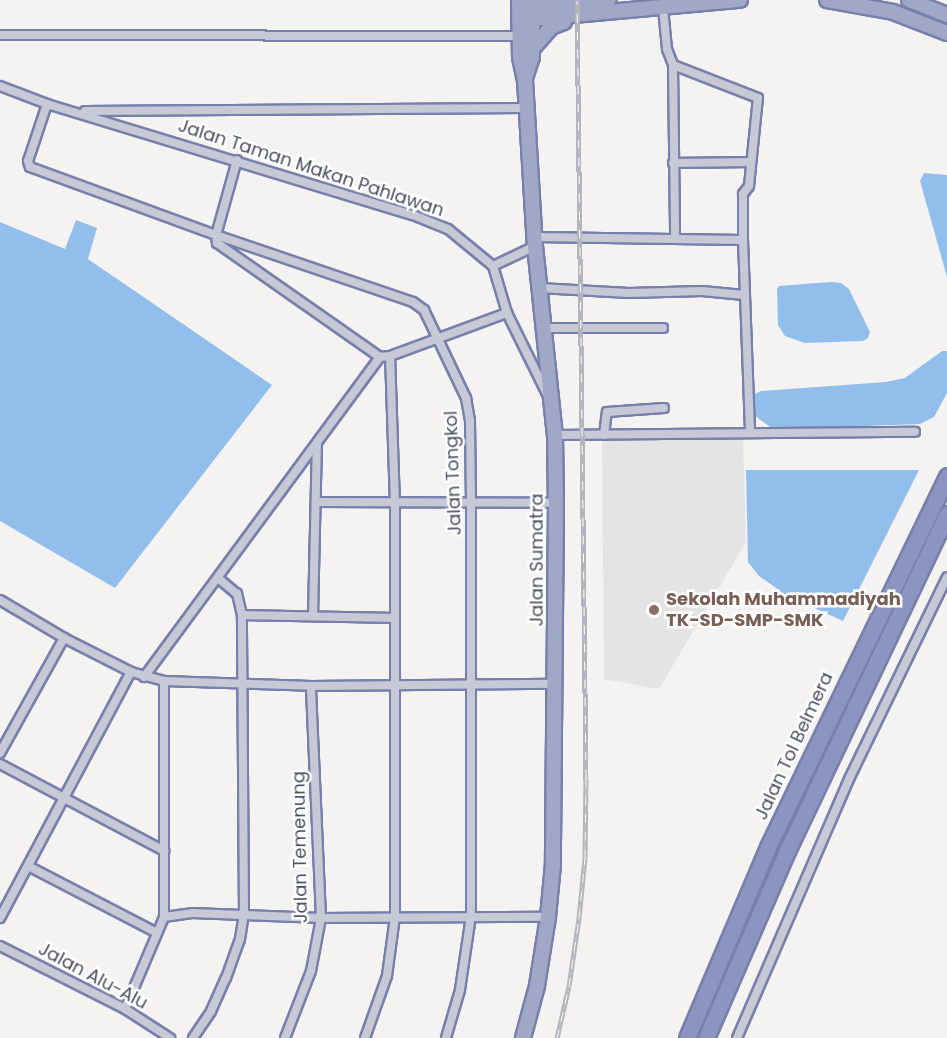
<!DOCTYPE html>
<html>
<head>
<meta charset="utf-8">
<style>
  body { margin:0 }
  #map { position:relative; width:947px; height:1038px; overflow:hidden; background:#f4f3f2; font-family:Poppins,sans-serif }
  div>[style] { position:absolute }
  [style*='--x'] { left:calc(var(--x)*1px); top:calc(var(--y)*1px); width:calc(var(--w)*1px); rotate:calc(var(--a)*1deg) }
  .education>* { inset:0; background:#e5e4e4 }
  .water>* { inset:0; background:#92beeb }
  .roads { filter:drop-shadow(2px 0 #7780ab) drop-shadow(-2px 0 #7780ab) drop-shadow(0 2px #7780ab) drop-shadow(0 -2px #7780ab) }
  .minor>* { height:8px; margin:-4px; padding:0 4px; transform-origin:4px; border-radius:4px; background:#c7cad6 }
  .trunk>* { height:14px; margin:-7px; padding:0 7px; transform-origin:7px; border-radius:7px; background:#a0a7c7 }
  .motorway>* { height:15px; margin:-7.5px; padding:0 7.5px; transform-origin:7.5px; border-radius:7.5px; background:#8c95bf }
  .rail>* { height:5px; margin-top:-2.5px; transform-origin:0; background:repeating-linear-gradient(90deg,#fff 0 9px,#b4b5bc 0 18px); box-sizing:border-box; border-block:2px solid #b4b5bc }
  .dots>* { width:16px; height:16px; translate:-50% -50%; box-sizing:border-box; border:3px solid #fff; border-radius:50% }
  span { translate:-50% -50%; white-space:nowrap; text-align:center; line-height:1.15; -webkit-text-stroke:5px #fff; paint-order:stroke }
  .street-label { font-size:18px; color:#4a4f5f }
  .education-label { font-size:18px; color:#785e54; font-weight:700 }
  .left { translate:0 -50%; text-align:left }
</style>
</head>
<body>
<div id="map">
  <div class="education">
    <div style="clip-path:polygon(743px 435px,746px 542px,659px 689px,604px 679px,602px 437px)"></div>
  </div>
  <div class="water">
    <div style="clip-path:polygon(924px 173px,947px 175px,947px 277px,920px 181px)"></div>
    <div style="clip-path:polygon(76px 220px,97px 228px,88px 259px,272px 385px,115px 588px,0 521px,0 222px,65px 249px)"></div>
    <div style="clip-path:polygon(831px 282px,841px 283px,849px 289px,870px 332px,868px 338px,863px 341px,805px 343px,785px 336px,778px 325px,777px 289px,779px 286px)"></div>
    <div style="clip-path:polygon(942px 351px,947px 351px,947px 393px,934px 417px,920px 424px,782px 429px,770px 427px,754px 415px,752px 401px,755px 394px,761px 391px,886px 382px,905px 378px)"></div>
    <div style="clip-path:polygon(746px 470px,919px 470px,843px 621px,786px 595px,759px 576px,748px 562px)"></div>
  </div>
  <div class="roads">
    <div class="minor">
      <div style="--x:663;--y:8;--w:41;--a:84.4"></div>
      <div style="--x:667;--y:49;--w:17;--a:69"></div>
      <div style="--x:673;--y:65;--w:173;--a:89.3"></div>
      <div style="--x:0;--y:35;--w:520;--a:0.11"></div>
      <div style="--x:0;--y:86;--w:50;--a:21"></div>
      <div style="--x:47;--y:104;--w:382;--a:16.9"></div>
      <div style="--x:413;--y:215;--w:38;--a:22"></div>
      <div style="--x:448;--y:229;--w:58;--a:39.4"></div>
      <div style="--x:493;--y:266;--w:49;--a:73.4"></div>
      <div style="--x:507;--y:313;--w:90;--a:63.7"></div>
      <div style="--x:47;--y:104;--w:60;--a:108.4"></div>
      <div style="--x:28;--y:161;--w:6;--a:72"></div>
      <div style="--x:30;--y:167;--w:198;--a:20.1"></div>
      <div style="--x:216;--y:235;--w:208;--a:18.8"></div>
      <div style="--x:413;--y:302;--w:14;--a:36"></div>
      <div style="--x:424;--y:310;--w:98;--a:64.5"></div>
      <div style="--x:466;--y:398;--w:23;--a:80"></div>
      <div style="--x:470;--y:421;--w:83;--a:89.3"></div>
      <div style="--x:471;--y:504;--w:412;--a:90"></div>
      <div style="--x:471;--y:916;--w:75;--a:98.5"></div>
      <div style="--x:460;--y:990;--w:50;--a:106.3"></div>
      <div style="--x:85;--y:111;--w:440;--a:-0.4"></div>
      <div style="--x:237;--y:160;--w:78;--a:105.6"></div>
      <div style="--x:216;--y:235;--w:8;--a:83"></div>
      <div style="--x:217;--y:243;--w:199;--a:35"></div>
      <div style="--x:380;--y:357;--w:10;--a:-6"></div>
      <div style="--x:390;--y:356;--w:125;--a:-20.2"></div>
      <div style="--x:673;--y:163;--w:78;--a:-0.7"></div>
      <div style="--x:534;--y:237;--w:209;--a:0.8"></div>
      <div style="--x:743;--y:240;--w:46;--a:-90"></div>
      <div style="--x:743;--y:194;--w:10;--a:-53"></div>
      <div style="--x:749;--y:186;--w:88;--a:-84.2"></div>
      <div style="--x:758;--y:98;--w:91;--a:-158.8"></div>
      <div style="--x:743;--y:240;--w:192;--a:87.9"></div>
      <div style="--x:493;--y:266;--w:47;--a:-25.5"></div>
      <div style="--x:539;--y:288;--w:90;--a:3.2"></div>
      <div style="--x:629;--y:293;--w:73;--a:-1.6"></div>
      <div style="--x:702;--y:291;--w:42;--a:5.4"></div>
      <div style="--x:544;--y:328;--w:119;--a:0"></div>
      <div style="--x:555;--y:435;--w:360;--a:-0.5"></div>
      <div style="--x:604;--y:435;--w:23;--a:-83"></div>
      <div style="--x:607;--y:412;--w:57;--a:-4"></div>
      <div style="--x:317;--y:502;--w:239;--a:0.2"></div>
      <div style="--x:0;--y:600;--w:74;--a:30.7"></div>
      <div style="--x:64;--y:638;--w:75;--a:26.9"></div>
      <div style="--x:131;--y:672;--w:34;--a:15"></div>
      <div style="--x:164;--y:681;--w:147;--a:1.9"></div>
      <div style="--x:311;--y:686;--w:244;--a:-0.5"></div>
      <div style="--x:242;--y:615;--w:152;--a:1.1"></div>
      <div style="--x:313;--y:616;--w:172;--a:-88.7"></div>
      <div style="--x:144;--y:677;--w:398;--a:-53.6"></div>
      <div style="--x:0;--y:753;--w:132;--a:-60.9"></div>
      <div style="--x:0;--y:764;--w:186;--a:27.9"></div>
      <div style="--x:28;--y:866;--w:145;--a:27.4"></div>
      <div style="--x:164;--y:917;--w:28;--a:-8"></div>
      <div style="--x:192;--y:913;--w:129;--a:2.2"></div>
      <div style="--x:321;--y:918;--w:227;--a:-0.3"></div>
      <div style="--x:0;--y:918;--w:279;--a:-62"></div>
      <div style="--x:0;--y:946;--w:140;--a:26.7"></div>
      <div style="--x:125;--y:1009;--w:54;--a:32.8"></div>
      <div style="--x:125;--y:1009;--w:100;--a:-67"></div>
      <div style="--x:164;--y:917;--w:236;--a:-90"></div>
      <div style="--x:193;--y:1038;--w:32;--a:-56"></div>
      <div style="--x:211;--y:1011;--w:36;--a:-66"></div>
      <div style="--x:226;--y:978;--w:41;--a:-70.3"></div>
      <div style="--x:240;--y:939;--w:24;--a:-81"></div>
      <div style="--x:244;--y:915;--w:300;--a:-90.4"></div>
      <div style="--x:242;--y:615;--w:22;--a:-103"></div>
      <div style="--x:237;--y:594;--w:25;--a:-140"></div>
      <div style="--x:285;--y:1038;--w:72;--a:-68.8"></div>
      <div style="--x:311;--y:971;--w:54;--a:-79.3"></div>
      <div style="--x:321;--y:918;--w:232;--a:-92.5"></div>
      <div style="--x:365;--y:1038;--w:66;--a:-70.5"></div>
      <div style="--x:387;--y:976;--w:60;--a:-82.3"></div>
      <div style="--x:395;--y:917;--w:412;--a:-90"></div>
      <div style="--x:395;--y:505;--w:149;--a:-91.9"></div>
      <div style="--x:737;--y:1038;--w:284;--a:-66.6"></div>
      <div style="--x:850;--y:777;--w:222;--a:-64.1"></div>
    </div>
    <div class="trunk">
      <div style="--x:519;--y:0;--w:57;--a:89"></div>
      <div style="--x:520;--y:57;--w:24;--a:78"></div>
      <div style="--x:525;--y:80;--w:166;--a:86.6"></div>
      <div style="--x:535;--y:246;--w:190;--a:84"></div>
      <div style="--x:555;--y:435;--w:68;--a:89.2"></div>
      <div style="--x:556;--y:503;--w:361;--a:90.5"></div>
      <div style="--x:553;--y:864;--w:53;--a:95.4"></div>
      <div style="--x:548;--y:917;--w:70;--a:99.1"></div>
      <div style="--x:537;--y:986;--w:54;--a:105.1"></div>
      <div style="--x:827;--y:0;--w:67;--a:10.3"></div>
      <div style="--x:893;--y:12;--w:58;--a:21.3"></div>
      <div style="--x:909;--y:0;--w:41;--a:21.5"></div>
      <div style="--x:519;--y:8;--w:90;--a:-5.1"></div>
      <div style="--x:519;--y:20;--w:222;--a:-5.2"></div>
      <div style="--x:532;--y:49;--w:29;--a:-49"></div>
      <div style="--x:551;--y:27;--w:14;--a:-21"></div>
      <div style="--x:525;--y:78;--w:22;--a:-72"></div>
      <div style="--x:532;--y:57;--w:46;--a:-90"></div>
    </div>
    <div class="motorway">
      <div style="--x:687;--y:1038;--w:207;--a:-67"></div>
      <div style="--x:768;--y:847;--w:412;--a:-64.2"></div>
      <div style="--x:706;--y:1038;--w:202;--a:-66.6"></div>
      <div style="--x:786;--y:853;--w:375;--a:-64.6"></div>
    </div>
  </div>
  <div class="rail">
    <div style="--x:557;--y:1038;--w:53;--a:-77"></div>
    <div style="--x:569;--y:986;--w:69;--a:-81.6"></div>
    <div style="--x:579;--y:918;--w:60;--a:-84.3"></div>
    <div style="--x:585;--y:858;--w:80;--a:-89.3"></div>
    <div style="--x:586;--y:778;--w:778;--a:-90.66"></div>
  </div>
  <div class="dots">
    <div style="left:654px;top:610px;background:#8d6e63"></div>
  </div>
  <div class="street-label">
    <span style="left:311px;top:168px;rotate:18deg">Jalan Taman Makan Pahlawan</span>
    <span style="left:453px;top:473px;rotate:-92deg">Jalan Tongkol</span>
    <span style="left:537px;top:560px;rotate:-90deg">Jalan Sumatra</span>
    <span style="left:794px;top:746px;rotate:-65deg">Jalan Tol Belmera</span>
    <span style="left:300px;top:847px;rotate:-91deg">Jalan Temenung</span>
    <span style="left:93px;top:976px;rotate:28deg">Jalan Alu-Alu</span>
  </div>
  <div class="education-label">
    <span class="left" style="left:666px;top:610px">Sekolah Muhammadiyah<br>TK-SD-SMP-SMK</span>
  </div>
</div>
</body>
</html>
